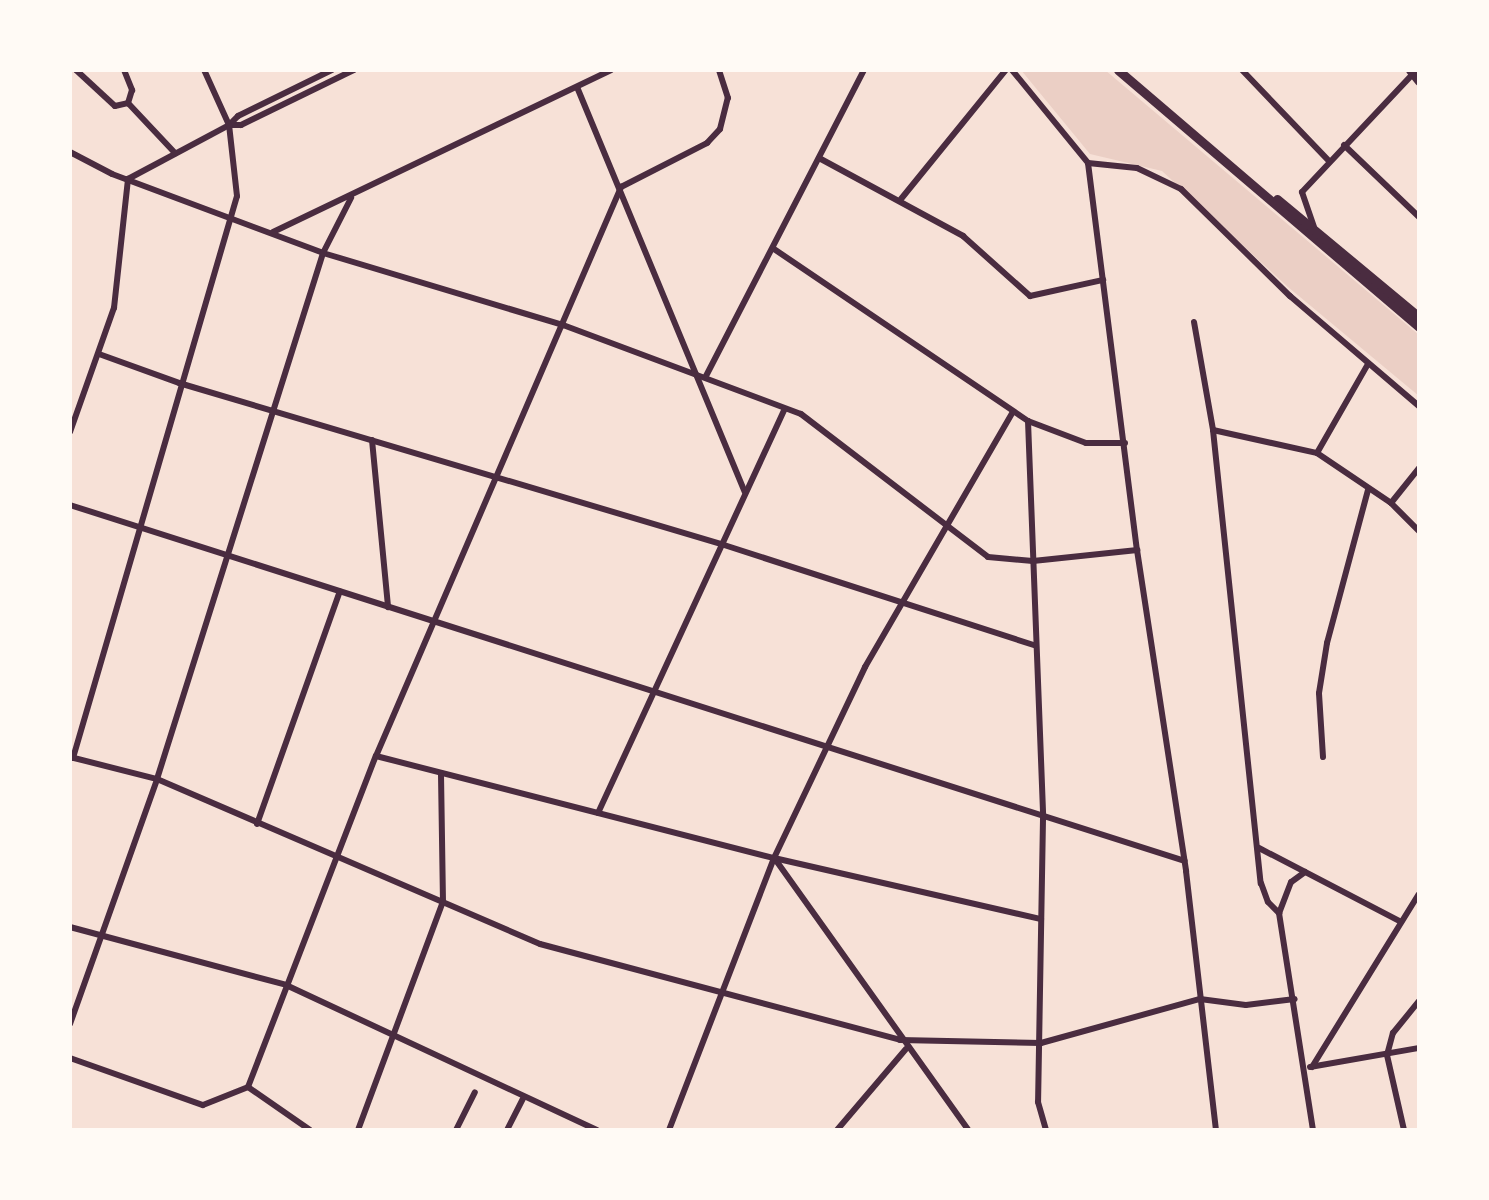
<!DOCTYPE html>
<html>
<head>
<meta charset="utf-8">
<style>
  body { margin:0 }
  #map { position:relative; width:1489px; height:1200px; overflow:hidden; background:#f7e1d7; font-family:"Fira Sans Condensed",sans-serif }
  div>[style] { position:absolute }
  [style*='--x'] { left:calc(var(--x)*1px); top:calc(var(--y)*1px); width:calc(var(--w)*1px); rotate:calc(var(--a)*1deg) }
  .green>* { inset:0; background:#ebcfc5 }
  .minor>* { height:6px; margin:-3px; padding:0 3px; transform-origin:3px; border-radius:3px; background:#4a2c40 }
  .trunk>* { height:9px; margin:-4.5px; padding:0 4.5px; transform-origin:4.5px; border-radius:4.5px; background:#4a2c40 }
  span { translate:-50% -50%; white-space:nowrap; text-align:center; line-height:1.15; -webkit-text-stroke:6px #fffaf5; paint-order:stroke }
  .frame { position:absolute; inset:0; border:72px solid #fffaf5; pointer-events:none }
</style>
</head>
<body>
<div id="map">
  <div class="green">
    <div style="clip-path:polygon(1021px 70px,1105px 70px,1419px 335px,1419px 396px,1288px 287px,1162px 171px,1090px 154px)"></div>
  </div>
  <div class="minor">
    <div style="--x:76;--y:70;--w:53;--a:42.7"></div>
    <div style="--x:115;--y:106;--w:13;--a:-13"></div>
    <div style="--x:124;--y:70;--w:22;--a:68"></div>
    <div style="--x:132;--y:90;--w:14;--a:107"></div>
    <div style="--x:1012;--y:70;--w:120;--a:50.7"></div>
    <div style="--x:1088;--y:163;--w:390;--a:82.8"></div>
    <div style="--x:1137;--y:550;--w:325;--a:81.3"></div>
    <div style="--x:1186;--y:871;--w:261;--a:83.4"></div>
    <div style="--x:1242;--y:70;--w:124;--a:46.3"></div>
    <div style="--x:577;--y:87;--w:438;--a:67.5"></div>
    <div style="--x:128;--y:103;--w:69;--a:46.8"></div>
    <div style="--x:229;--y:125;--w:12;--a:0"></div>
    <div style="--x:241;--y:125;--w:126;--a:-26"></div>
    <div style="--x:1344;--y:145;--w:104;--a:43.8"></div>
    <div style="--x:70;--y:152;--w:47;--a:27.6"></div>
    <div style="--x:112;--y:174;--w:225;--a:20.5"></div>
    <div style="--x:323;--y:253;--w:251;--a:16.7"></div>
    <div style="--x:563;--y:325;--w:254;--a:20.5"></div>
    <div style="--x:801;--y:414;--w:235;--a:37.4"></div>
    <div style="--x:988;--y:557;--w:45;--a:5.1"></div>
    <div style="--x:1033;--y:561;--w:105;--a:-6"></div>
    <div style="--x:819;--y:158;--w:164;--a:28.4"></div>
    <div style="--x:963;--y:236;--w:90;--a:41.8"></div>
    <div style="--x:1030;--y:296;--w:75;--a:-12.4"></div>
    <div style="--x:1088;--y:163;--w:49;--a:5.8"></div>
    <div style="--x:1137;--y:168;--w:49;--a:25.5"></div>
    <div style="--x:1181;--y:189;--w:153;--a:44.5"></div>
    <div style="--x:1290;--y:296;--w:170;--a:40.5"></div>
    <div style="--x:901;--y:199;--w:166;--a:-50.9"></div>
    <div style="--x:1314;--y:227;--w:37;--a:-109"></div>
    <div style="--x:1302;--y:192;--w:162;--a:-46.8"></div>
    <div style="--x:273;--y:232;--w:375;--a:-25.6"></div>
    <div style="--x:774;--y:249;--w:307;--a:34.1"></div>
    <div style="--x:1028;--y:421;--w:62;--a:20.8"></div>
    <div style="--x:1086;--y:443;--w:39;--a:0"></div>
    <div style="--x:1194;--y:322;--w:110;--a:80"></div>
    <div style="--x:1213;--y:430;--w:107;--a:12.5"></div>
    <div style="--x:1317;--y:453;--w:89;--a:34"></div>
    <div style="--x:1391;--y:503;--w:40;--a:45"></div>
    <div style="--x:99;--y:354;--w:85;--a:19.9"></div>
    <div style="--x:179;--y:383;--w:565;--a:16.54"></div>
    <div style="--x:721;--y:544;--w:331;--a:17.9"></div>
    <div style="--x:706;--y:376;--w:344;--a:-62.7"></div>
    <div style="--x:1028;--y:421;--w:398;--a:87.8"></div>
    <div style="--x:1043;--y:819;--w:283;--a:91"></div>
    <div style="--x:1038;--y:1102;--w:29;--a:74"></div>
    <div style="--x:1213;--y:430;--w:456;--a:84"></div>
    <div style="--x:1261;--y:883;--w:20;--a:70"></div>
    <div style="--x:1268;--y:902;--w:16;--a:45"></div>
    <div style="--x:70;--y:432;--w:132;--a:-70.5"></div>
    <div style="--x:114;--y:308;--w:130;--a:-83.8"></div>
    <div style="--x:128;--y:179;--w:115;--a:-28.1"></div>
    <div style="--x:229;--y:125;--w:13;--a:-45"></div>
    <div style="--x:238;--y:116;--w:105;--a:-26.1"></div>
    <div style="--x:372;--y:440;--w:168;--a:84.5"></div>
    <div style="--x:1317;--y:453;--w:103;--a:-60.2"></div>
    <div style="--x:1391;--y:503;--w:45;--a:-51.3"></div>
    <div style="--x:70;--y:505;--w:1170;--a:17.71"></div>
    <div style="--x:376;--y:756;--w:411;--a:14.4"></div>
    <div style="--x:774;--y:858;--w:274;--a:12.9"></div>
    <div style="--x:70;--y:757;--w:90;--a:14.2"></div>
    <div style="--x:157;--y:779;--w:417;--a:23.3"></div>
    <div style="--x:540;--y:944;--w:373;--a:14.9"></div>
    <div style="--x:900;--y:1040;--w:141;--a:1.2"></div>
    <div style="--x:1041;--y:1043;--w:165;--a:-15.5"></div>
    <div style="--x:1200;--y:999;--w:46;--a:7.4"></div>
    <div style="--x:1246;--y:1005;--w:49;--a:-7"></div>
    <div style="--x:1323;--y:757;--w:64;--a:-93.6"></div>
    <div style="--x:1319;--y:693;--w:51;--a:-80.9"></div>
    <div style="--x:1327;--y:643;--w:158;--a:-75"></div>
    <div style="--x:73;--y:758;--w:585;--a:-73.73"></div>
    <div style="--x:237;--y:196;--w:71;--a:-96.4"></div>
    <div style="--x:229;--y:125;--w:60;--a:-114.4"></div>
    <div style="--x:598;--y:813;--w:445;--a:-65.2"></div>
    <div style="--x:257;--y:824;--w:247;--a:-70.4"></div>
    <div style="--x:1259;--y:848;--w:158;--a:27.5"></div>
    <div style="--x:775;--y:859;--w:333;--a:54.5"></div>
    <div style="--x:1305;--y:872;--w:17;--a:144"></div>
    <div style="--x:1291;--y:882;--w:33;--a:111"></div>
    <div style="--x:1279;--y:913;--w:220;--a:81.1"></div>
    <div style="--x:70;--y:927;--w:224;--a:15"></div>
    <div style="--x:286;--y:985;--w:343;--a:25"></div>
    <div style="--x:70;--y:1024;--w:260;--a:-70.4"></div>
    <div style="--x:157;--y:779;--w:552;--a:-72.48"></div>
    <div style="--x:323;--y:253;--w:62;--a:-63"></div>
    <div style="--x:70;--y:1058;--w:141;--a:19.5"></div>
    <div style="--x:203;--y:1105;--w:48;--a:-21.8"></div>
    <div style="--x:248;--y:1087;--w:355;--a:-68.9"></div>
    <div style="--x:376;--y:756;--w:620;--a:-66.7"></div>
    <div style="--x:621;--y:187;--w:97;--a:-27.1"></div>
    <div style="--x:707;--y:143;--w:19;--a:-47"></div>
    <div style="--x:720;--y:129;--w:32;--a:-76"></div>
    <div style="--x:728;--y:98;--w:29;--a:-108"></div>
    <div style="--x:1310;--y:1067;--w:111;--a:-9.9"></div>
    <div style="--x:1312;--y:1067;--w:203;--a:-58.3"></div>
    <div style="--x:248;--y:1087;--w:75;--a:34.7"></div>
    <div style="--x:358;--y:1130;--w:243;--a:-69.6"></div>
    <div style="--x:443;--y:902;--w:129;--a:-90.9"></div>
    <div style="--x:456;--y:1130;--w:42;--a:-63.4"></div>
    <div style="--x:507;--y:1130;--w:36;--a:-63"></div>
    <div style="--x:669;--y:1130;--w:292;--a:-68.9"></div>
    <div style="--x:774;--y:858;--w:212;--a:-64.5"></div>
    <div style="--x:865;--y:667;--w:295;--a:-59.9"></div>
    <div style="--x:837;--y:1130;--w:106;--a:-49.6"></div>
    <div style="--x:1404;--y:1130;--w:77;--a:-102.8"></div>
    <div style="--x:1387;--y:1055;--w:23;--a:-75"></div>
    <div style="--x:1393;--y:1033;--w:41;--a:-50.9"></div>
  </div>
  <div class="trunk">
    <div style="--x:1118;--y:70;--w:396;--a:40.5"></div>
    <div style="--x:1410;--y:70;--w:14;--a:51"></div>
    <div style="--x:1277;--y:199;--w:185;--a:39.7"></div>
  </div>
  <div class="frame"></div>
</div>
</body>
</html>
